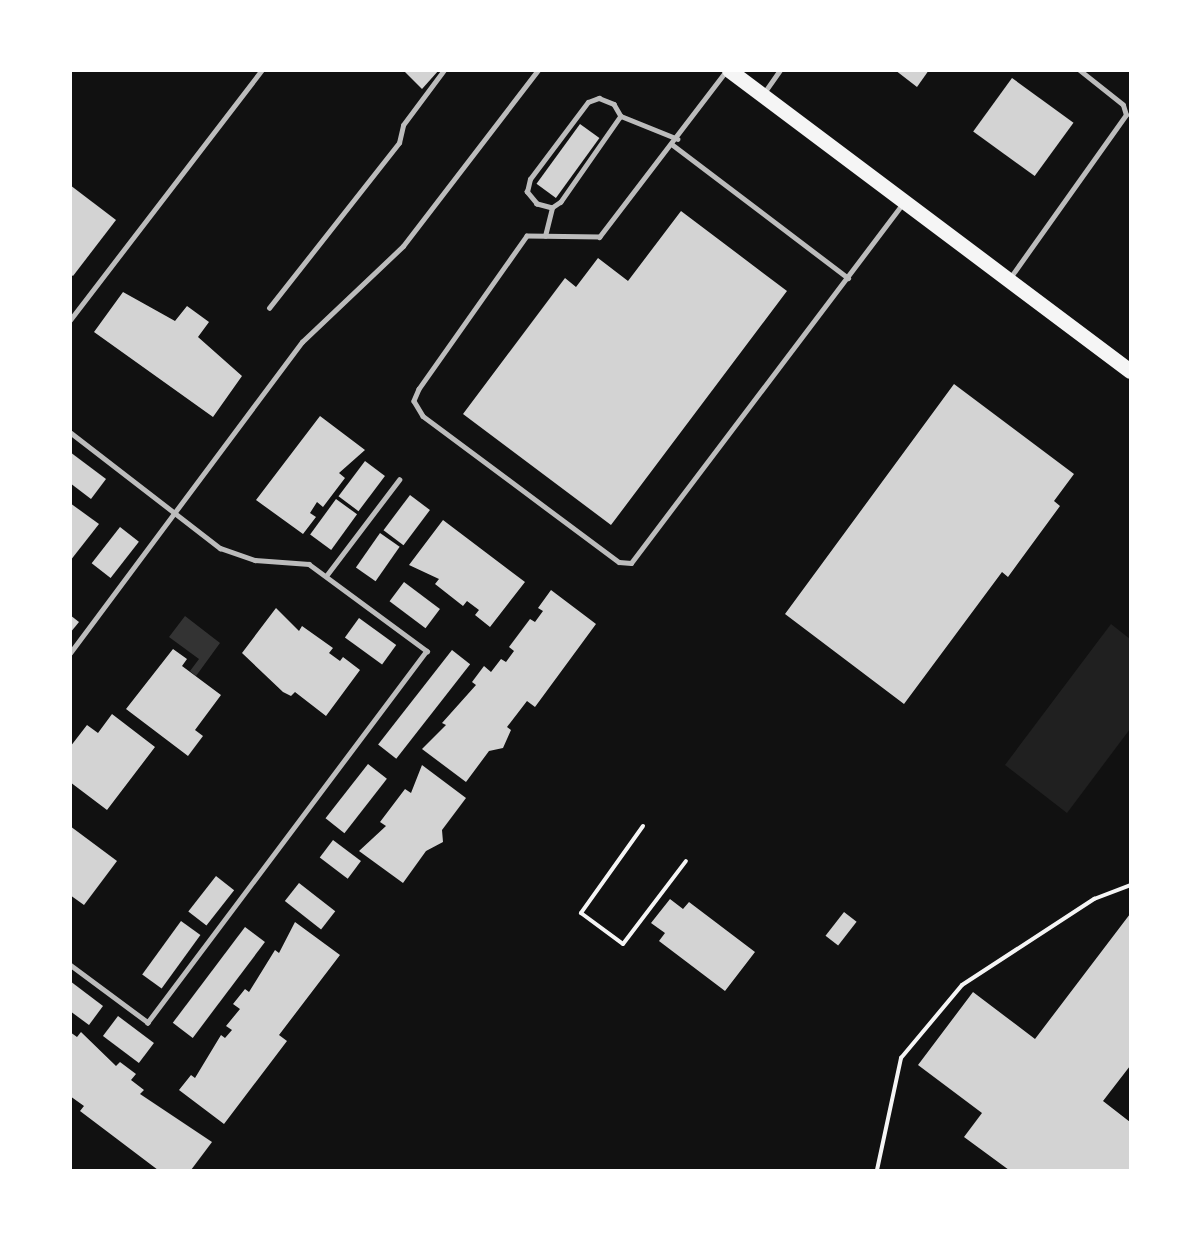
<!DOCTYPE html>
<html>
<head>
<meta charset="utf-8">
<style>
  body { margin:0 }
  #map { position:relative; width:1201px; height:1241px; overflow:hidden; background:#111; font-family:"Noto Serif",serif }
  div>[style] { position:absolute }
  [style*='--x'] { left:calc(var(--x)*1px); top:calc(var(--y)*1px); width:calc(var(--w)*1px); rotate:calc(var(--a)*1deg) }
  .green>* { inset:0; background:#202020 }
  .water>* { inset:0; background:#333 }
  .building>* { inset:0; background:#d3d3d3; transform-origin:0 0 }
  .path>* { height:4px; margin:-2px; padding:0 2px; transform-origin:2px; border-radius:2px; background:#f5f5f5 }
  .service>* { height:4.5px; margin:-2.25px; padding:0 2.25px; transform-origin:2.25px; border-radius:2.25px; background:#bcbcbc }
  .primary>* { height:15px; margin:-7.5px; padding:0 7.5px; transform-origin:7.5px; border-radius:7.5px; background:#f5f5f5 }
  span { translate:-50% -50%; white-space:nowrap; text-align:center; line-height:1.15; -webkit-text-stroke:6px #fff; paint-order:stroke }
  .frame { position:absolute; inset:0; border:72px solid #fff; pointer-events:none }
</style>
</head>
<body>
<div id="map">
  <div class="green">
    <div style="clip-path:polygon(1111px 624px,1130px 639px,1130px 729px,1067px 813px,1005px 765px)"></div>
  </div>
  <div class="water">
    <div style="clip-path:polygon(185px 616px,220px 643px,196px 676px,190px 671px,199px 659px,169px 637px)"></div>
  </div>
  <div class="building">
    <div style="clip-path:polygon(403px 70px,439px 70px,422px 89px)"></div>
    <div style="clip-path:polygon(895px 70px,929px 70px,917px 87px)"></div>
    <div style="left:1012px;top:78px;width:76px;height:66px;rotate:36deg"></div>
    <div style="left:580px;top:124px;width:24px;height:74px;rotate:36deg"></div>
    <div style="clip-path:polygon(70px 185px,116px 220px,73px 276px,70px 274px)"></div>
    <div style="clip-path:polygon(681px 211px,787px 291px,611px 525px,463px 414px,565px 278px,576px 287px,598px 258px,628px 281px)"></div>
    <div style="clip-path:polygon(123px 292px,175px 321px,187px 306px,209px 322px,198px 337px,242px 376px,213px 417px,94px 332px)"></div>
    <div style="clip-path:polygon(954px 384px,1074px 474px,1054px 501px,1060px 506px,1008px 577px,1002px 572px,904px 704px,785px 614px)"></div>
    <div style="clip-path:polygon(320px 416px,365px 450px,339px 473px,345px 478px,323px 507px,317px 502px,310px 513px,316px 517px,303px 534px,256px 500px)"></div>
    <div style="clip-path:polygon(70px 452px,106px 479px,91px 499px,70px 483px)"></div>
    <div style="left:365px;top:461px;width:25px;height:44px;rotate:37deg"></div>
    <div style="left:410px;top:495px;width:25px;height:44px;rotate:37deg"></div>
    <div style="left:336px;top:499px;width:26px;height:44px;rotate:36deg"></div>
    <div style="clip-path:polygon(70px 503px,99px 524px,70px 561px)"></div>
    <div style="clip-path:polygon(443px 520px,525px 582px,490px 627px,475px 615px,479px 610px,467px 601px,463px 606px,435px 584px,439px 579px,409px 565px)"></div>
    <div style="left:120px;top:527px;width:24px;height:46px;rotate:38deg"></div>
    <div style="left:380px;top:533px;width:24px;height:42px;rotate:35deg"></div>
    <div style="left:404px;top:582px;width:45px;height:24px;rotate:37deg"></div>
    <div style="clip-path:polygon(551px 590px,596px 624px,535px 707px,527px 701px,507px 727px,511px 730px,503px 748px,489px 751px,466px 782px,422px 749px,446px 725px,442px 723px,476px 685px,472px 682px,484px 666px,491px 672px,501px 659px,506px 662px,514px 651px,509px 647px,530px 619px,535px 622px,543px 611px,538px 608px)"></div>
    <div style="clip-path:polygon(276px 608px,299px 631px,302px 626px,333px 648px,329px 653px,340px 661px,343px 657px,360px 670px,326px 716px,295px 692px,291px 696px,283px 692px,242px 653px)"></div>
    <div style="clip-path:polygon(70px 615px,79px 622px,70px 633px)"></div>
    <div style="left:359px;top:618px;width:46px;height:24px;rotate:36deg"></div>
    <div style="clip-path:polygon(173px 649px,187px 659px,182px 666px,221px 695px,195px 730px,203px 736px,188px 756px,126px 709px)"></div>
    <div style="left:452px;top:650px;width:23px;height:120px;rotate:38deg"></div>
    <div style="clip-path:polygon(112px 714px,155px 747px,107px 810px,70px 782px,70px 747px,87px 725px,98px 733px)"></div>
    <div style="left:368px;top:764px;width:24px;height:69px;rotate:38deg"></div>
    <div style="clip-path:polygon(422px 765px,466px 798px,442px 830px,443px 842px,426px 851px,403px 883px,359px 851px,386px 826px,380px 822px,405px 789px,411px 793px)"></div>
    <div style="clip-path:polygon(70px 826px,117px 861px,84px 905px,70px 895px)"></div>
    <div style="left:333px;top:840px;width:35px;height:22px;rotate:37deg"></div>
    <div style="left:216px;top:876px;width:23px;height:45px;rotate:38deg"></div>
    <div style="left:299px;top:883px;width:46px;height:23px;rotate:38deg"></div>
    <div style="clip-path:polygon(670px 899px,683px 909px,689px 902px,755px 952px,725px 991px,659px 941px,665px 933px,651px 923px)"></div>
    <div style="left:844px;top:912px;width:16px;height:30px;rotate:38deg"></div>
    <div style="clip-path:polygon(1130px 914px,1130px 1066px,1103px 1101px,1130px 1122px,1130px 1170px,1009px 1170px,964px 1137px,982px 1113px,918px 1065px,973px 992px,1035px 1039px)"></div>
    <div style="left:181px;top:921px;width:24px;height:66px;rotate:36deg"></div>
    <div style="clip-path:polygon(295px 922px,340px 955px,279px 1035px,287px 1041px,224px 1124px,179px 1090px,191px 1075px,195px 1078px,221px 1035px,225px 1038px,232px 1030px,226px 1026px,240px 1009px,233px 1004px,245px 989px,249px 992px,275px 950px,279px 953px)"></div>
    <div style="left:245px;top:927px;width:25px;height:120px;rotate:37deg"></div>
    <div style="clip-path:polygon(70px 981px,103px 1006px,89px 1025px,70px 1011px)"></div>
    <div style="left:118px;top:1016px;width:45px;height:25px;rotate:37deg"></div>
    <div style="clip-path:polygon(70px 1032px,77px 1037px,81px 1032px,116px 1066px,120px 1062px,136px 1074px,131px 1080px,144px 1090px,140px 1094px,212px 1142px,191px 1170px,158px 1170px,80px 1111px,84px 1106px,70px 1096px)"></div>
  </div>
  <div class="path">
    <div style="--x:643;--y:826;--w:107;--a:125.5"></div>
    <div style="--x:581;--y:913;--w:52;--a:36.4"></div>
    <div style="--x:623;--y:944;--w:104;--a:-52.8"></div>
    <div style="--x:877;--y:1170;--w:115;--a:-77.9"></div>
    <div style="--x:901;--y:1058;--w:95;--a:-50.1"></div>
    <div style="--x:962;--y:985;--w:158;--a:-33.1"></div>
    <div style="--x:1094;--y:899;--w:39;--a:-21"></div>
  </div>
  <div class="service">
    <div style="--x:726;--y:72;--w:208;--a:127.4"></div>
    <div style="--x:600;--y:237;--w:73;--a:-179.2"></div>
    <div style="--x:527;--y:236;--w:187;--a:125.2"></div>
    <div style="--x:419;--y:389;--w:13;--a:113"></div>
    <div style="--x:414;--y:401;--w:17;--a:59"></div>
    <div style="--x:423;--y:416;--w:244;--a:36.7"></div>
    <div style="--x:619;--y:562;--w:12;--a:5"></div>
    <div style="--x:631;--y:563;--w:450;--a:-52.9"></div>
    <div style="--x:764;--y:93;--w:28;--a:-55"></div>
    <div style="--x:621;--y:116;--w:105;--a:124.9"></div>
    <div style="--x:561;--y:202;--w:11;--a:146"></div>
    <div style="--x:552;--y:208;--w:16;--a:-165"></div>
    <div style="--x:537;--y:204;--w:16;--a:-130"></div>
    <div style="--x:527;--y:192;--w:13;--a:-77"></div>
    <div style="--x:530;--y:179;--w:96;--a:-53"></div>
    <div style="--x:588;--y:102;--w:12;--a:-20"></div>
    <div style="--x:599;--y:98;--w:16;--a:22"></div>
    <div style="--x:614;--y:104;--w:14;--a:60"></div>
    <div style="--x:621;--y:116;--w:61;--a:22"></div>
    <div style="--x:673;--y:145;--w:220;--a:37.2"></div>
    <div style="--x:545;--y:236;--w:29;--a:-76"></div>
    <div style="--x:1010;--y:278;--w:200;--a:-54.6"></div>
    <div style="--x:1126;--y:115;--w:10;--a:-107"></div>
    <div style="--x:1123;--y:105;--w:56;--a:-141.5"></div>
    <div style="--x:269;--y:308;--w:210;--a:-51.8"></div>
    <div style="--x:399;--y:143;--w:18;--a:-77"></div>
    <div style="--x:403;--y:125;--w:69;--a:-53.3"></div>
    <div style="--x:70;--y:320;--w:315;--a:-52.5"></div>
    <div style="--x:70;--y:432;--w:190;--a:37.7"></div>
    <div style="--x:220;--y:548;--w:37;--a:19"></div>
    <div style="--x:255;--y:560;--w:54;--a:4.2"></div>
    <div style="--x:309;--y:564;--w:147;--a:36.4"></div>
    <div style="--x:427;--y:651;--w:465;--a:126.9"></div>
    <div style="--x:148;--y:1023;--w:97;--a:-143.4"></div>
    <div style="--x:326;--y:576;--w:121;--a:-52.8"></div>
    <div style="--x:70;--y:653;--w:388;--a:-53.3"></div>
    <div style="--x:302;--y:342;--w:139;--a:-43.5"></div>
    <div style="--x:403;--y:246;--w:222;--a:-52.5"></div>
  </div>
  <div class="primary">
    <div style="--x:729;--y:70;--w:501;--a:36.89"></div>
  </div>
  <div class="frame"></div>
</div>
</body>
</html>
